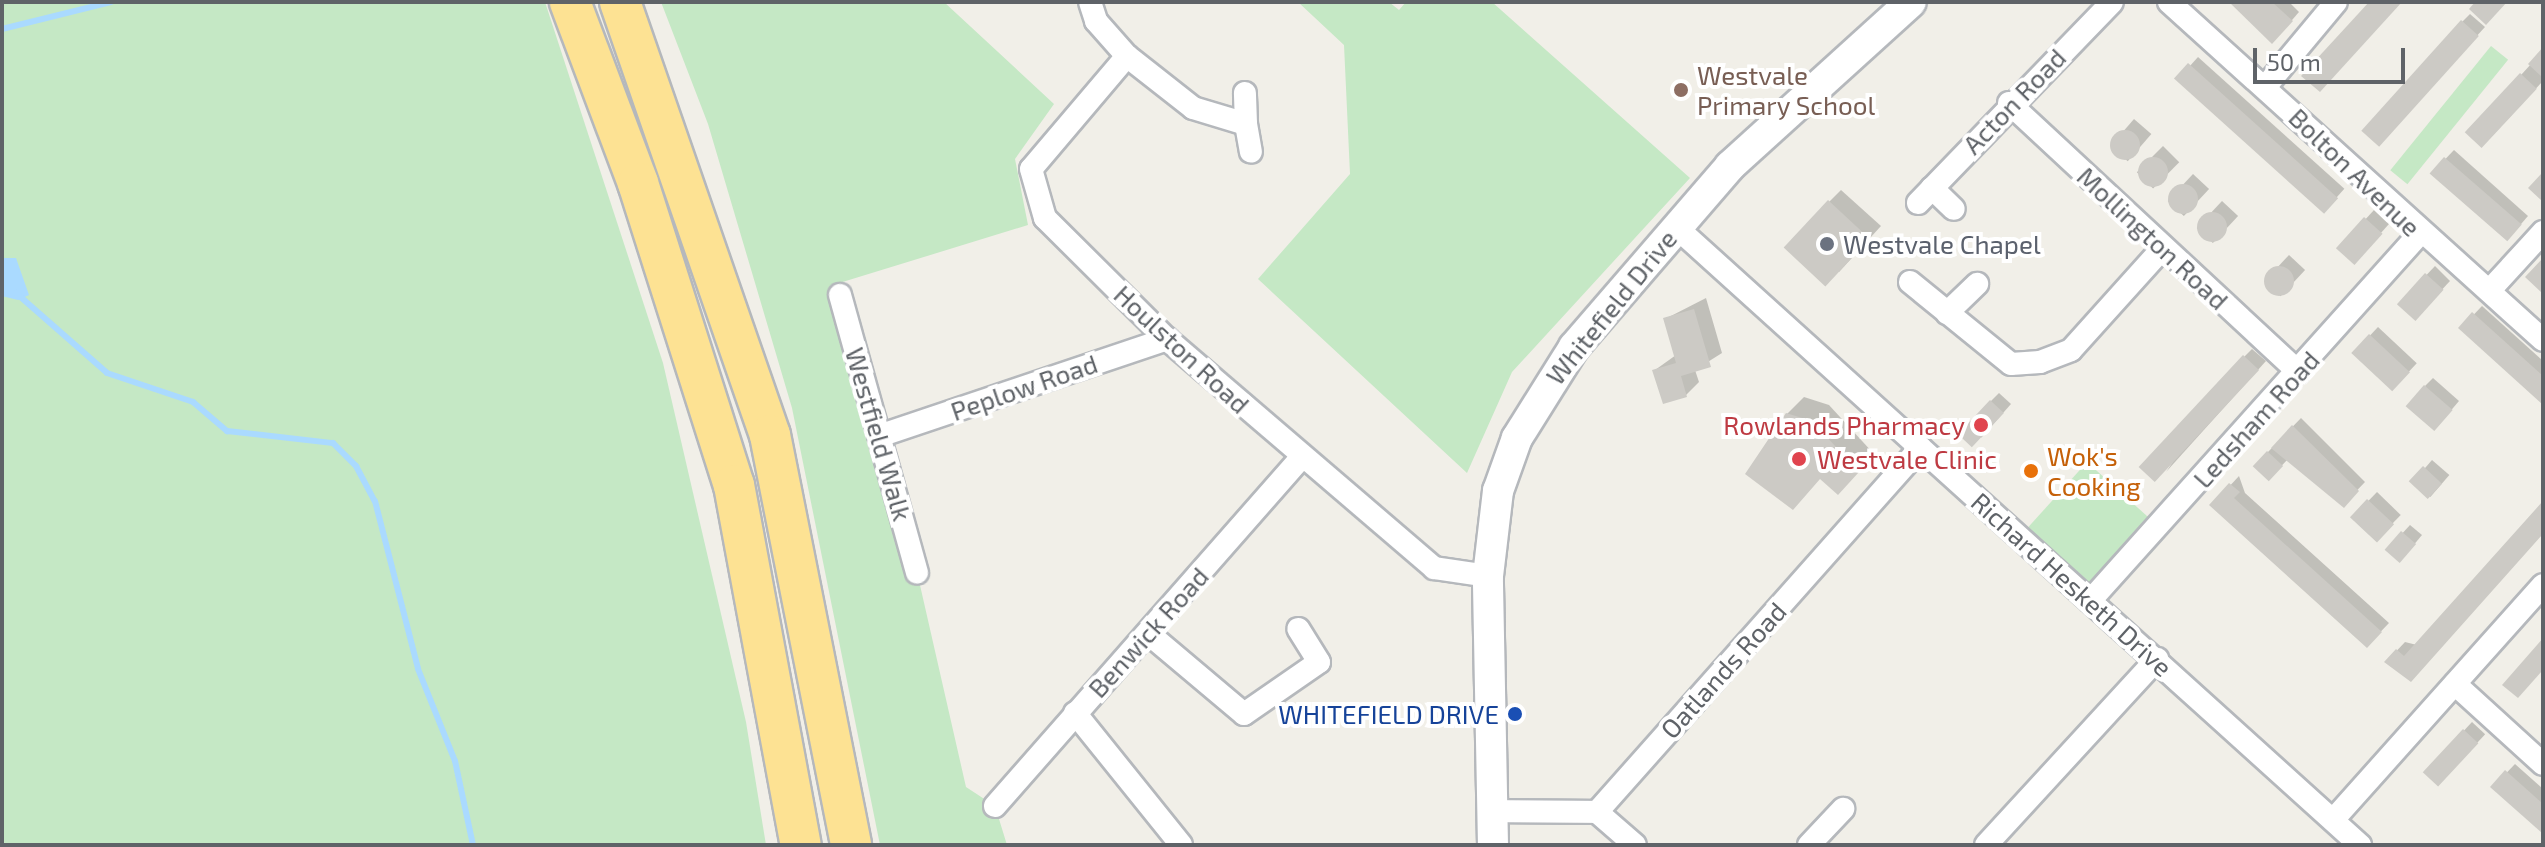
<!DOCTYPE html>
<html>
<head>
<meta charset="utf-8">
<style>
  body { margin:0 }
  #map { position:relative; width:2545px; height:847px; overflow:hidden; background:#f1efe8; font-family:"Exo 2",sans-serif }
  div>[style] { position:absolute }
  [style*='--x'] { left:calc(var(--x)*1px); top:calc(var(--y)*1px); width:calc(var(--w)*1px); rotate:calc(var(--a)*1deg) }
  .green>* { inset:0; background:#c5e8c5; transform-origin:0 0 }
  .water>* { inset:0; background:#aadaff }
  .shadow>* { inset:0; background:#0003; transform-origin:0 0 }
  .stream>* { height:6px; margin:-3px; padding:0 3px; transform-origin:3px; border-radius:3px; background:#aadaff }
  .building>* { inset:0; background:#cccac5; transform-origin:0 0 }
  .round { border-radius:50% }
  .roads { filter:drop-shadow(2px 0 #b5b8bc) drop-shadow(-2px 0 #b5b8bc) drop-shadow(0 2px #b5b8bc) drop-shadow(0 -2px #b5b8bc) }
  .minor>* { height:22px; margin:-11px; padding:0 11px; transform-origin:11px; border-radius:11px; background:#fff }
  .secondary>* { height:30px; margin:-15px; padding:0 15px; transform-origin:15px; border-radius:15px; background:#fff }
  .motorway>* { height:40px; margin:-20px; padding:0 20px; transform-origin:20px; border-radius:20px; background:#fde293 }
  .dots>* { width:22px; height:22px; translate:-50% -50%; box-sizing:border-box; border:4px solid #fff; border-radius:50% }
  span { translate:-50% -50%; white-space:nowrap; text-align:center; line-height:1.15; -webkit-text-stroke:8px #fff; paint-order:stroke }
  .education-label { font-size:26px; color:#785e54 }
  .left { translate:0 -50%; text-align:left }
  .street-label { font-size:26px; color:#5f6368 }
  .worship-label { font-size:26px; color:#5b616d }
  .health-label { font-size:26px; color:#be3a42 }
  .right { translate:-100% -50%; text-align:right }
  .food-label { font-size:26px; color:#c56008 }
  .transit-label { font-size:26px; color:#164399 }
  .frame { position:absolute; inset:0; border:4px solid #5f6368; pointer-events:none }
  .scale { position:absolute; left:2253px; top:48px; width:152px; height:36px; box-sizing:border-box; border:4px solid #5f6368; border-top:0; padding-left:10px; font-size:24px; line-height:28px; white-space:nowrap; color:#5f6368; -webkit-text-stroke:6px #fff; paint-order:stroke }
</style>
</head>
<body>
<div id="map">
  <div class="green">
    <div style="clip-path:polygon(2px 2px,545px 2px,663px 363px,746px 722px,766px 845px,2px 845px)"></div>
    <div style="clip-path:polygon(661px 2px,944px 2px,1054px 104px,1015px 159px,1028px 225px,836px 284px,917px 572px,966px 787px,995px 806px,1007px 845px,880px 845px,792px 408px,708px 124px)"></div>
    <div style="clip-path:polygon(1298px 2px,1389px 2px,1399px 10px,1406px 2px,1492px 2px,1690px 178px,1512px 372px,1467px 473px,1258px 279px,1350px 174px,1344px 45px)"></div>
    <div style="left:2491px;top:46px;width:22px;height:160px;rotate:39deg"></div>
    <div style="left:2087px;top:462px;width:96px;height:101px;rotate:42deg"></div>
  </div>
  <div class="water">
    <div style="clip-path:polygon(2px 258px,16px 258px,29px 295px,18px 300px,2px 296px)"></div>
  </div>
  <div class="shadow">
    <div style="clip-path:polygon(2231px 2px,2289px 2px,2299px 12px,2280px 34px)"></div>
    <div style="clip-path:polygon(2470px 14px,2485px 27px,2386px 135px,2462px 22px)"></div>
    <div style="clip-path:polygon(2543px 51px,2543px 81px,2491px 137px,2521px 75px)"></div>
    <div style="left:2198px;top:57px;width:197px;height:30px;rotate:42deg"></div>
    <div style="left:2134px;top:119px;width:23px;height:36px;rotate:41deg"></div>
    <div style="left:2163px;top:146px;width:23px;height:37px;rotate:45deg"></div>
    <div style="clip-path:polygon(2454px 150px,2528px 216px,2515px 231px,2432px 173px)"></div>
    <div style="left:2193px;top:174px;width:22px;height:37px;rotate:43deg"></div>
    <div style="clip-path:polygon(1841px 190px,1881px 226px,1839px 272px,1829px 202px)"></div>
    <div style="left:2222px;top:201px;width:22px;height:37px;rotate:43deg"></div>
    <div style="clip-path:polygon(2374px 210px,2389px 224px,2362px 254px,2339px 248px)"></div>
    <div style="left:2289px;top:255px;width:22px;height:36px;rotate:43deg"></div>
    <div style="clip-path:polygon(2435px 266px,2450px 281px,2423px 310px,2399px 304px)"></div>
    <div style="clip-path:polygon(1706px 298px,1722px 353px,1695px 370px,1699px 382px,1686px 395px,1664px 401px,1655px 370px,1676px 355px,1665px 319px)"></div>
    <div style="clip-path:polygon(2482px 306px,2543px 361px,2543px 402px,2461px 328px)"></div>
    <div style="left:2378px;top:327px;width:53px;height:36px;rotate:43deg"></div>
    <div style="clip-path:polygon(2252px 349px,2266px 361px,2166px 472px,2244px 357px)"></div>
    <div style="clip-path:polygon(2433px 378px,2459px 401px,2442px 421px,2425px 386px)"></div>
    <div style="clip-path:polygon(1999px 393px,2011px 404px,1981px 438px,1991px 401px)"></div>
    <div style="clip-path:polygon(1804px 397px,1829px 405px,1874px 454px,1854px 476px,1787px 414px)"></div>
    <div style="clip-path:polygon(2301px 418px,2365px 482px,2343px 505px,2288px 459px,2269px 479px,2268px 452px)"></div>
    <div style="left:2432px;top:460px;width:23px;height:29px;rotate:41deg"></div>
    <div style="clip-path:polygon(2239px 476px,2245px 493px,2389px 623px,2367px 646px,2212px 505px)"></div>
    <div style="left:2377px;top:492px;width:33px;height:36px;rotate:44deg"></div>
    <div style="clip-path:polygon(2543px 504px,2543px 532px,2419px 671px,2387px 661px,2405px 642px,2417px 645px)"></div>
    <div style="clip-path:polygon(2410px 525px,2422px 535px,2407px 553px,2387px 550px)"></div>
    <div style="left:2472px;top:722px;width:18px;height:69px;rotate:43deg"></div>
    <div style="clip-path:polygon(2515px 764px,2543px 789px,2543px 832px,2493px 787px)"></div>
  </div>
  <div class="stream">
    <div style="--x:2;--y:29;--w:112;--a:-13.9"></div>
    <div style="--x:16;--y:293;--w:121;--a:41.3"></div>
    <div style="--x:107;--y:373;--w:91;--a:18.6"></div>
    <div style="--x:193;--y:402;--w:45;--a:40.5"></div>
    <div style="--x:227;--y:431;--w:107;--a:6.5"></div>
    <div style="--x:333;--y:443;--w:33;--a:45"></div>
    <div style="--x:356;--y:466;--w:40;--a:62"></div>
    <div style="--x:375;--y:501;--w:173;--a:75.6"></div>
    <div style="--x:418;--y:669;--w:99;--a:68.1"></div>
    <div style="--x:455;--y:761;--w:86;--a:77.9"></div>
  </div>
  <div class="building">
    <div style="clip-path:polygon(2229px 2px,2272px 2px,2293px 21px,2272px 44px)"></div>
    <div style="clip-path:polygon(2369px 2px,2402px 2px,2320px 92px,2301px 76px)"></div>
    <div style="clip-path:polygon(2475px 2px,2507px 2px,2486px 25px,2469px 9px)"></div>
    <div style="left:2461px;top:20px;width:24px;height:149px;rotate:42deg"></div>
    <div style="clip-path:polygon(2543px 47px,2543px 78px,2528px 64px)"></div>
    <div style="left:2188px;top:63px;width:202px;height:21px;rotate:42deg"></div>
    <div style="left:2520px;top:73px;width:23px;height:81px;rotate:43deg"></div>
    <div class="round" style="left:2110px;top:130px;width:30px;height:30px"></div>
    <div class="round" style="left:2138px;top:157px;width:30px;height:30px"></div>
    <div style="left:2444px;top:157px;width:103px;height:22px;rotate:41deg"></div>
    <div style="clip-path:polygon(2543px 172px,2543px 202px,2528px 188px)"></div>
    <div class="round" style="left:2168px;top:184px;width:30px;height:30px"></div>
    <div style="left:1828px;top:200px;width:57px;height:65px;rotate:43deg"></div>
    <div class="round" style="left:2197px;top:212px;width:30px;height:30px"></div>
    <div style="left:2364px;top:217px;width:25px;height:42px;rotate:42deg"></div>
    <div style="clip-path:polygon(2543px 258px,2543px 294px,2525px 277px)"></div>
    <div class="round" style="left:2264px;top:266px;width:30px;height:30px"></div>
    <div style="left:2425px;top:273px;width:25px;height:42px;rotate:42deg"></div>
    <div style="clip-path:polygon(1694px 309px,1711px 367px,1681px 376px,1687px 397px,1663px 404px,1652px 370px,1676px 363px,1663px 318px)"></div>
    <div style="clip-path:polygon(2472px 312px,2543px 376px,2543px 405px,2458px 328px)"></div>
    <div style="left:2369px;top:334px;width:56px;height:26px;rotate:43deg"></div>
    <div style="left:2243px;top:355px;width:22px;height:153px;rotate:43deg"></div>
    <div style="left:2424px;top:385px;width:38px;height:28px;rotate:41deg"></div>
    <div style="left:1990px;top:400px;width:19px;height:47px;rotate:43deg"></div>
    <div style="clip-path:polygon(1786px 413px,1812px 421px,1859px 472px,1838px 495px,1820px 479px,1793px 510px,1745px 474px)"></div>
    <div style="clip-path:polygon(2292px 425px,2359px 491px,2344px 508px,2271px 448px)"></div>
    <div style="left:2267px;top:451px;width:22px;height:21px;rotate:43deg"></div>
    <div style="left:2423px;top:466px;width:26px;height:21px;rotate:43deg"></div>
    <div style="clip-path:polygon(2229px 483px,2240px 492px,2234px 498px,2382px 632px,2367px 648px,2209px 505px)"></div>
    <div style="left:2367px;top:499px;width:37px;height:25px;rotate:43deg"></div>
    <div style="clip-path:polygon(2543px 501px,2543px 534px,2411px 682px,2384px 662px,2396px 649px,2404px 656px)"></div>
    <div style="left:2401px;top:531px;width:20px;height:25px;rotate:41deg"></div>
    <div style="clip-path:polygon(2543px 638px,2543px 670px,2518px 698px,2502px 685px)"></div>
    <div style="left:2463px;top:729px;width:21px;height:59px;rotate:43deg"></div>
    <div style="clip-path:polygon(2505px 770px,2543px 804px,2543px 834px,2490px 787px)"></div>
  </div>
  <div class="roads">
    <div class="minor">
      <div style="--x:1090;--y:2;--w:20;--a:72"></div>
      <div style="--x:1096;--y:21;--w:47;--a:48.5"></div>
      <div style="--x:1127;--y:56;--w:84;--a:38.2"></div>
      <div style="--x:1193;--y:108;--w:55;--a:16.8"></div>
      <div style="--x:1246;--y:124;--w:31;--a:-92"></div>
      <div style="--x:2169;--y:2;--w:504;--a:42.11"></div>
      <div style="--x:1127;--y:56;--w:148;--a:130.3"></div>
      <div style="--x:1031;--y:169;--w:51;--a:74.1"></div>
      <div style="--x:1045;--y:218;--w:172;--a:44.8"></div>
      <div style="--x:1167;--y:339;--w:352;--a:40.6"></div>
      <div style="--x:1434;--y:568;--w:55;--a:8.4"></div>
      <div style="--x:2266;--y:86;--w:109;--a:-50.2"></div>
      <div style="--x:2009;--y:103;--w:395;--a:42.9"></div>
      <div style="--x:1246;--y:124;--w:28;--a:80"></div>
      <div style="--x:1932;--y:188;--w:30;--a:44"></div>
      <div style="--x:1918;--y:203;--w:279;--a:-46"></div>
      <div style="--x:1676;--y:227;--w:922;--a:42.1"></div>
      <div style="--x:1910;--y:282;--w:130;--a:39.1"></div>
      <div style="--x:2011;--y:364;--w:29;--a:-4"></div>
      <div style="--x:2040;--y:362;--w:33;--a:-21"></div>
      <div style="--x:2071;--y:350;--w:137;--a:-48"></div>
      <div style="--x:2489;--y:291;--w:80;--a:-47.5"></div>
      <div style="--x:840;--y:295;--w:288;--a:74.5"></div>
      <div style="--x:1947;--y:313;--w:42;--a:-44"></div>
      <div style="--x:882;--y:435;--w:301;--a:-18.6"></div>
      <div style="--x:2090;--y:601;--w:493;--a:-48.1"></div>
      <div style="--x:1149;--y:634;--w:124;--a:40.1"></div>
      <div style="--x:1244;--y:714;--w:91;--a:-34.7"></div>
      <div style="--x:1319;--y:662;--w:39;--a:-122"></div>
      <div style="--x:2455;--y:684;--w:119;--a:42.3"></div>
      <div style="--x:1075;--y:713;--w:169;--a:51.2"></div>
      <div style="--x:995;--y:806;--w:463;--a:-48.7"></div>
      <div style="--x:1490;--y:811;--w:107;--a:0.5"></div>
      <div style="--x:1597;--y:812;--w:487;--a:-48.4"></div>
      <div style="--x:1597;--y:812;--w:50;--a:41"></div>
      <div style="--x:2333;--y:820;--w:315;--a:-48.2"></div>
      <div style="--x:1809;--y:845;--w:50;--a:-46.6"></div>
      <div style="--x:1986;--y:845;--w:253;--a:-47.4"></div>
    </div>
    <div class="secondary">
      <div style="--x:1493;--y:845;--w:269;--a:-91.1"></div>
      <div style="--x:1488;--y:576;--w:86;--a:-83.3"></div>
      <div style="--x:1498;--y:491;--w:56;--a:-70.3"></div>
      <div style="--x:1517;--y:438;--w:107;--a:-57.9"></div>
      <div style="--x:1574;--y:347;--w:239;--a:-49.2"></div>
      <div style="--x:1730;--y:166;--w:244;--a:-42.2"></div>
    </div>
    <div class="motorway">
      <div style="--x:570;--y:2;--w:193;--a:69.4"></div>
      <div style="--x:638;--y:183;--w:317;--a:72.4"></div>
      <div style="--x:734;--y:485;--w:366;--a:79.5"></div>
      <div style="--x:620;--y:2;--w:458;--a:70.9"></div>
      <div style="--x:770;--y:435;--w:418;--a:78.8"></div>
    </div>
  </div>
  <div class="dots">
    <div style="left:1681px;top:90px;background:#8d6e63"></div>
    <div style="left:1827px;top:244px;background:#6b7280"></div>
    <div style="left:1981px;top:425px;background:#e0444e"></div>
    <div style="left:1799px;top:459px;background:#e0444e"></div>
    <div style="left:2031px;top:471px;background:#e8710a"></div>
    <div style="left:1515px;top:714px;background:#1a4fb4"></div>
  </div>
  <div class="education-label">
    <span class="left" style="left:1697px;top:90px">Westvale<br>Primary School</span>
  </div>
  <div class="street-label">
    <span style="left:2014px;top:101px;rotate:-46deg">Acton Road</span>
    <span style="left:2355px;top:172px;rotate:44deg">Bolton Avenue</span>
    <span style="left:2153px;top:238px;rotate:43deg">Mollington Road</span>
    <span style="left:1611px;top:307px;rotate:-51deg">Whitefield Drive</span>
    <span style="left:1182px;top:349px;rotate:43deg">Houlston Road</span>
    <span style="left:1024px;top:387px;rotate:-19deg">Peplow Road</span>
    <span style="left:2256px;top:419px;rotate:-48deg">Ledsham Road</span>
    <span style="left:879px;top:434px;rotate:74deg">Westfield Walk</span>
    <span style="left:2072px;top:584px;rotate:42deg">Richard Hesketh Drive</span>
    <span style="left:1148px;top:632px;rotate:-48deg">Benwick Road</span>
    <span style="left:1723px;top:670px;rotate:-48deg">Oatlands Road</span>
  </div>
  <div class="worship-label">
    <span class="left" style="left:1843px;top:244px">Westvale Chapel</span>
  </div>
  <div class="health-label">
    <span class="right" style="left:1965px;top:425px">Rowlands Pharmacy</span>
    <span class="left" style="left:1817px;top:459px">Westvale Clinic</span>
  </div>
  <div class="food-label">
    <span class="left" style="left:2047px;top:471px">Wok's<br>Cooking</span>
  </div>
  <div class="transit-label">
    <span class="right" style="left:1499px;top:714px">WHITEFIELD DRIVE</span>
  </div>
  <div class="frame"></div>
  <div class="scale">50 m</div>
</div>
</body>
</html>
